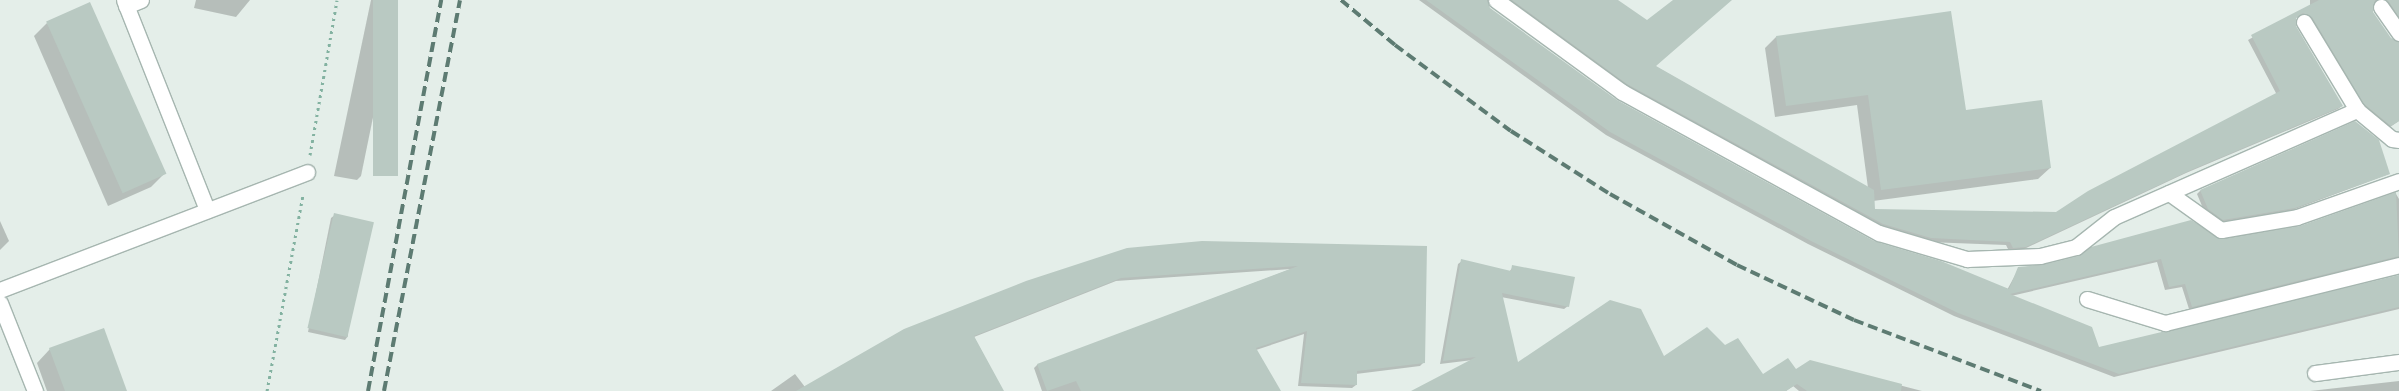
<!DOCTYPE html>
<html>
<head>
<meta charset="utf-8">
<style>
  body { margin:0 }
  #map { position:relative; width:2399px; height:391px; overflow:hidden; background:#e4eee9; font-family:"DejaVu Sans",sans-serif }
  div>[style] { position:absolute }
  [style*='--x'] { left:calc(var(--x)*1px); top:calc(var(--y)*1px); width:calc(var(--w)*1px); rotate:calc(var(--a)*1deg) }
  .shadow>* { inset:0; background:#0003 }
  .building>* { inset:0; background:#b9c9c2; transform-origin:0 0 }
  .path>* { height:3px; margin-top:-1.5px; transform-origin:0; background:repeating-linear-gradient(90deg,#83b2a1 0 2.5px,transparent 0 6.5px) }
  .roads { filter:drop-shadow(1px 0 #a6b6b0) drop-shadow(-1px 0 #a6b6b0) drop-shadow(0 1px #a6b6b0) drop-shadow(0 -1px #a6b6b0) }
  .minor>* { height:15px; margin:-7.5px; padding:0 7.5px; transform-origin:7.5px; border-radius:7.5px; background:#fff }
  .rail>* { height:4px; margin-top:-2px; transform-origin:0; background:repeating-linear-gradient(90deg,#5d7b72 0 10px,transparent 0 15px) }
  span { translate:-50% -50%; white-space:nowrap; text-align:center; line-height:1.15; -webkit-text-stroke:4px #f5faf7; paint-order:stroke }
</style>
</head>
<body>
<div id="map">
  <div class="shadow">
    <div style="clip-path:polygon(196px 0,250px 0,236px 17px,194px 8px)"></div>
    <div style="clip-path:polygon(371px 0,397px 0,361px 176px,357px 180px,334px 176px)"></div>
    <div style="clip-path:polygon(1419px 0,1488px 0,1489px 8px,1617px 101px,1874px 242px,2007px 290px,2019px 268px,2299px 227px,2396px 194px,2399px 199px,2399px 261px,2189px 309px,2182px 287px,2165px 290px,2157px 262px,2011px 296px,2098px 348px,2399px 276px,2399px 309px,2114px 377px,1954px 316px,1808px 244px,1606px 135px)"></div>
    <div style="clip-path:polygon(1504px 0,1615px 0,1647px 22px,1675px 0,1730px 0,1655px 66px,1868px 188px,1857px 105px,1775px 117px,1765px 48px,1776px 37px,1965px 112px,2050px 168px,2038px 179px,1873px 201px,1874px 210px,2056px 213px,2277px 95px,2248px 40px,2310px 6px,2310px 0,2399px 0,2399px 25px,2385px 5px,2377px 1px,2372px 12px,2390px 39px,2399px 44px,2399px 121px,2387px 129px,2361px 107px,2309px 20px,2299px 16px,2294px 19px,2295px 27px,2342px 106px,2338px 109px,2186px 173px,2022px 250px,2009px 251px,2006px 245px,1927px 242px,1879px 227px,1623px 87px)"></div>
    <div style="clip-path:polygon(47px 23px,164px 174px,151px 187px,108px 206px,34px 36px)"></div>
    <div style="clip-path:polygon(2389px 174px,2290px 211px,2219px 223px,2205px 213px,2197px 194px,2200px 191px)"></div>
    <div style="clip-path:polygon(335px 215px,348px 336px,345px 340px,308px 332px,331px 218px)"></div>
    <div style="clip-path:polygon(0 221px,9px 241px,0 250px)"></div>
    <div style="clip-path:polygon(1426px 247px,1424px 362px,1420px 366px,1356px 374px,1356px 385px,1352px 388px,1298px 386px,1304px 334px,1256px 350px,1279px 391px,1042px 391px,1034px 368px,1037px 365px,1291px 269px,1116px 281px,974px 337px,1003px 391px,771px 391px,795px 374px,805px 387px,1026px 282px)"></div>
    <div style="clip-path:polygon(1462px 261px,1509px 272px,1513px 267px,1568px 306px,1564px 309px,1501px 297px,1517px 364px,1664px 358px,1725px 346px,1763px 376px,1796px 371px,1810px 362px,1922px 391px,1799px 391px,1793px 386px,1786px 391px,1414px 391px,1473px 360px,1440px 364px,1458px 264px)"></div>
    <div style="clip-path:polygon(50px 349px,126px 391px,47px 391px,37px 363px)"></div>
    <div style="clip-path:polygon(2399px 381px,2399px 391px,2310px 391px)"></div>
  </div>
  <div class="building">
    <div style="left:373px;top:0;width:25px;height:176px"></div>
    <div style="clip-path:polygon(1426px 0,1487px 0,1490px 8px,1617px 100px,1874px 241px,1941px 261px,2009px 289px,2018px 267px,2042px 265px,2078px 256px,2091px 247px,2191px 220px,2223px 239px,2300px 226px,2396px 192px,2399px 256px,2192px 307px,2185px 284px,2169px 287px,2161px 259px,2010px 294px,2092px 327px,2099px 347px,2399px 275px,2399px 307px,2119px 374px,1958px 313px,1811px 241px,1610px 132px)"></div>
    <div style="clip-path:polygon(1512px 0,1618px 0,1647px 20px,1673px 0,1732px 0,1656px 66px,1874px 190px,1875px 209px,2056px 212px,2088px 191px,2280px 91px,2251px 35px,2319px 0,2375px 0,2373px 12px,2391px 38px,2399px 42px,2399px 121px,2391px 126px,2364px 104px,2312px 17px,2303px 13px,2296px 18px,2296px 26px,2343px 106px,2191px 170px,2026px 247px,2013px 248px,2010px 242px,1931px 238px,1883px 224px,1627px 84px)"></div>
    <div style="clip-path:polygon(2387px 0,2399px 0,2399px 17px,2389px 2px)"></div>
    <div style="left:90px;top:2px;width:188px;height:48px;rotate:66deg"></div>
    <div style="clip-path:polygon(1951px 11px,1966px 110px,2042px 100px,2051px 168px,1881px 190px,1868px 95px,1786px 106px,1776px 36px)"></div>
    <div style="clip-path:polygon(2355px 121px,2379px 140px,2390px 174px,2295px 208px,2223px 220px,2208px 209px,2200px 190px)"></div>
    <div style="left:334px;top:213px;width:41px;height:118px;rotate:13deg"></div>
    <div style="clip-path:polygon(1202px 241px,1427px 246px,1425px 363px,1357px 371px,1357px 385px,1301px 383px,1307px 331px,1256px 348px,1281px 391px,1081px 391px,1076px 381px,1047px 391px,1037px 364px,1298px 266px,1121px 278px,974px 336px,1004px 391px,796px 391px,904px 329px,1026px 281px,1127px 248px)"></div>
    <div style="clip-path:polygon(1461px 259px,1511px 271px,1512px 265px,1575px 277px,1569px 307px,1502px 293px,1518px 362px,1610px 300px,1641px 309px,1664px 356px,1707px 327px,1725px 345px,1738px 338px,1763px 374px,1788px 358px,1796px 369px,1810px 360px,1902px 384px,1901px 391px,1807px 391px,1797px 384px,1786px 391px,1411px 391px,1476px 357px,1443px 361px)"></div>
    <div style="clip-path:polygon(104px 328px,127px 391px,65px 391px,49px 348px)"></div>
  </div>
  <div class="path">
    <div style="--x:310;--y:155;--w:157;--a:-80.1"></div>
    <div style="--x:267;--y:391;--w:199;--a:-79.6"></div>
  </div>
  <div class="roads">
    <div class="minor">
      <div style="--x:124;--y:0;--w:226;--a:68.4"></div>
      <div style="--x:1496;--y:0;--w:156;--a:36.1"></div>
      <div style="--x:1622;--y:92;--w:293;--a:28.8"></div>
      <div style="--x:1879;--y:233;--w:92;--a:16.5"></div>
      <div style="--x:1967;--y:259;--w:73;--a:-2.4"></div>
      <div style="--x:2040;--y:256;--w:37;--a:-14"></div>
      <div style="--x:2076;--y:247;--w:48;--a:-38.3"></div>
      <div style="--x:2114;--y:217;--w:266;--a:-23.8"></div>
      <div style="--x:126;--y:6;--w:16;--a:-22"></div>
      <div style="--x:2381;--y:7;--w:32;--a:55"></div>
      <div style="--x:2304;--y:22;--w:103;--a:58.9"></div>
      <div style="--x:2357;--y:110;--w:45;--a:39.6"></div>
      <div style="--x:2392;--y:139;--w:7;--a:8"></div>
      <div style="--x:2169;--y:193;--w:64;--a:35.4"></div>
      <div style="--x:2221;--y:230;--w:77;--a:-9.7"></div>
      <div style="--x:2297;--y:217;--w:108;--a:-19.4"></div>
      <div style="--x:0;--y:290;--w:329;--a:-21"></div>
      <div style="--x:2087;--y:299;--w:82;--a:17.1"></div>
      <div style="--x:2165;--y:323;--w:241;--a:-13.9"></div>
      <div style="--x:0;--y:303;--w:95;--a:68.3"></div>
      <div style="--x:2315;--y:373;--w:85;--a:-7.5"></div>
    </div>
  </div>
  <div class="rail">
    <div style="--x:1341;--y:0;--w:70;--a:39.8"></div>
    <div style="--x:1395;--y:45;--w:144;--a:36.6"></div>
    <div style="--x:1511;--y:131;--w:117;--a:32.5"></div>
    <div style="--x:1610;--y:194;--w:145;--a:29.2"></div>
    <div style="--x:1737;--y:265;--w:129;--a:25.2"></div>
    <div style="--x:1854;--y:320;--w:200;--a:20.8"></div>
    <div style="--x:368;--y:391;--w:398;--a:-79.4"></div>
    <div style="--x:384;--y:391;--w:398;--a:-79"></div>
  </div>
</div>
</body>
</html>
